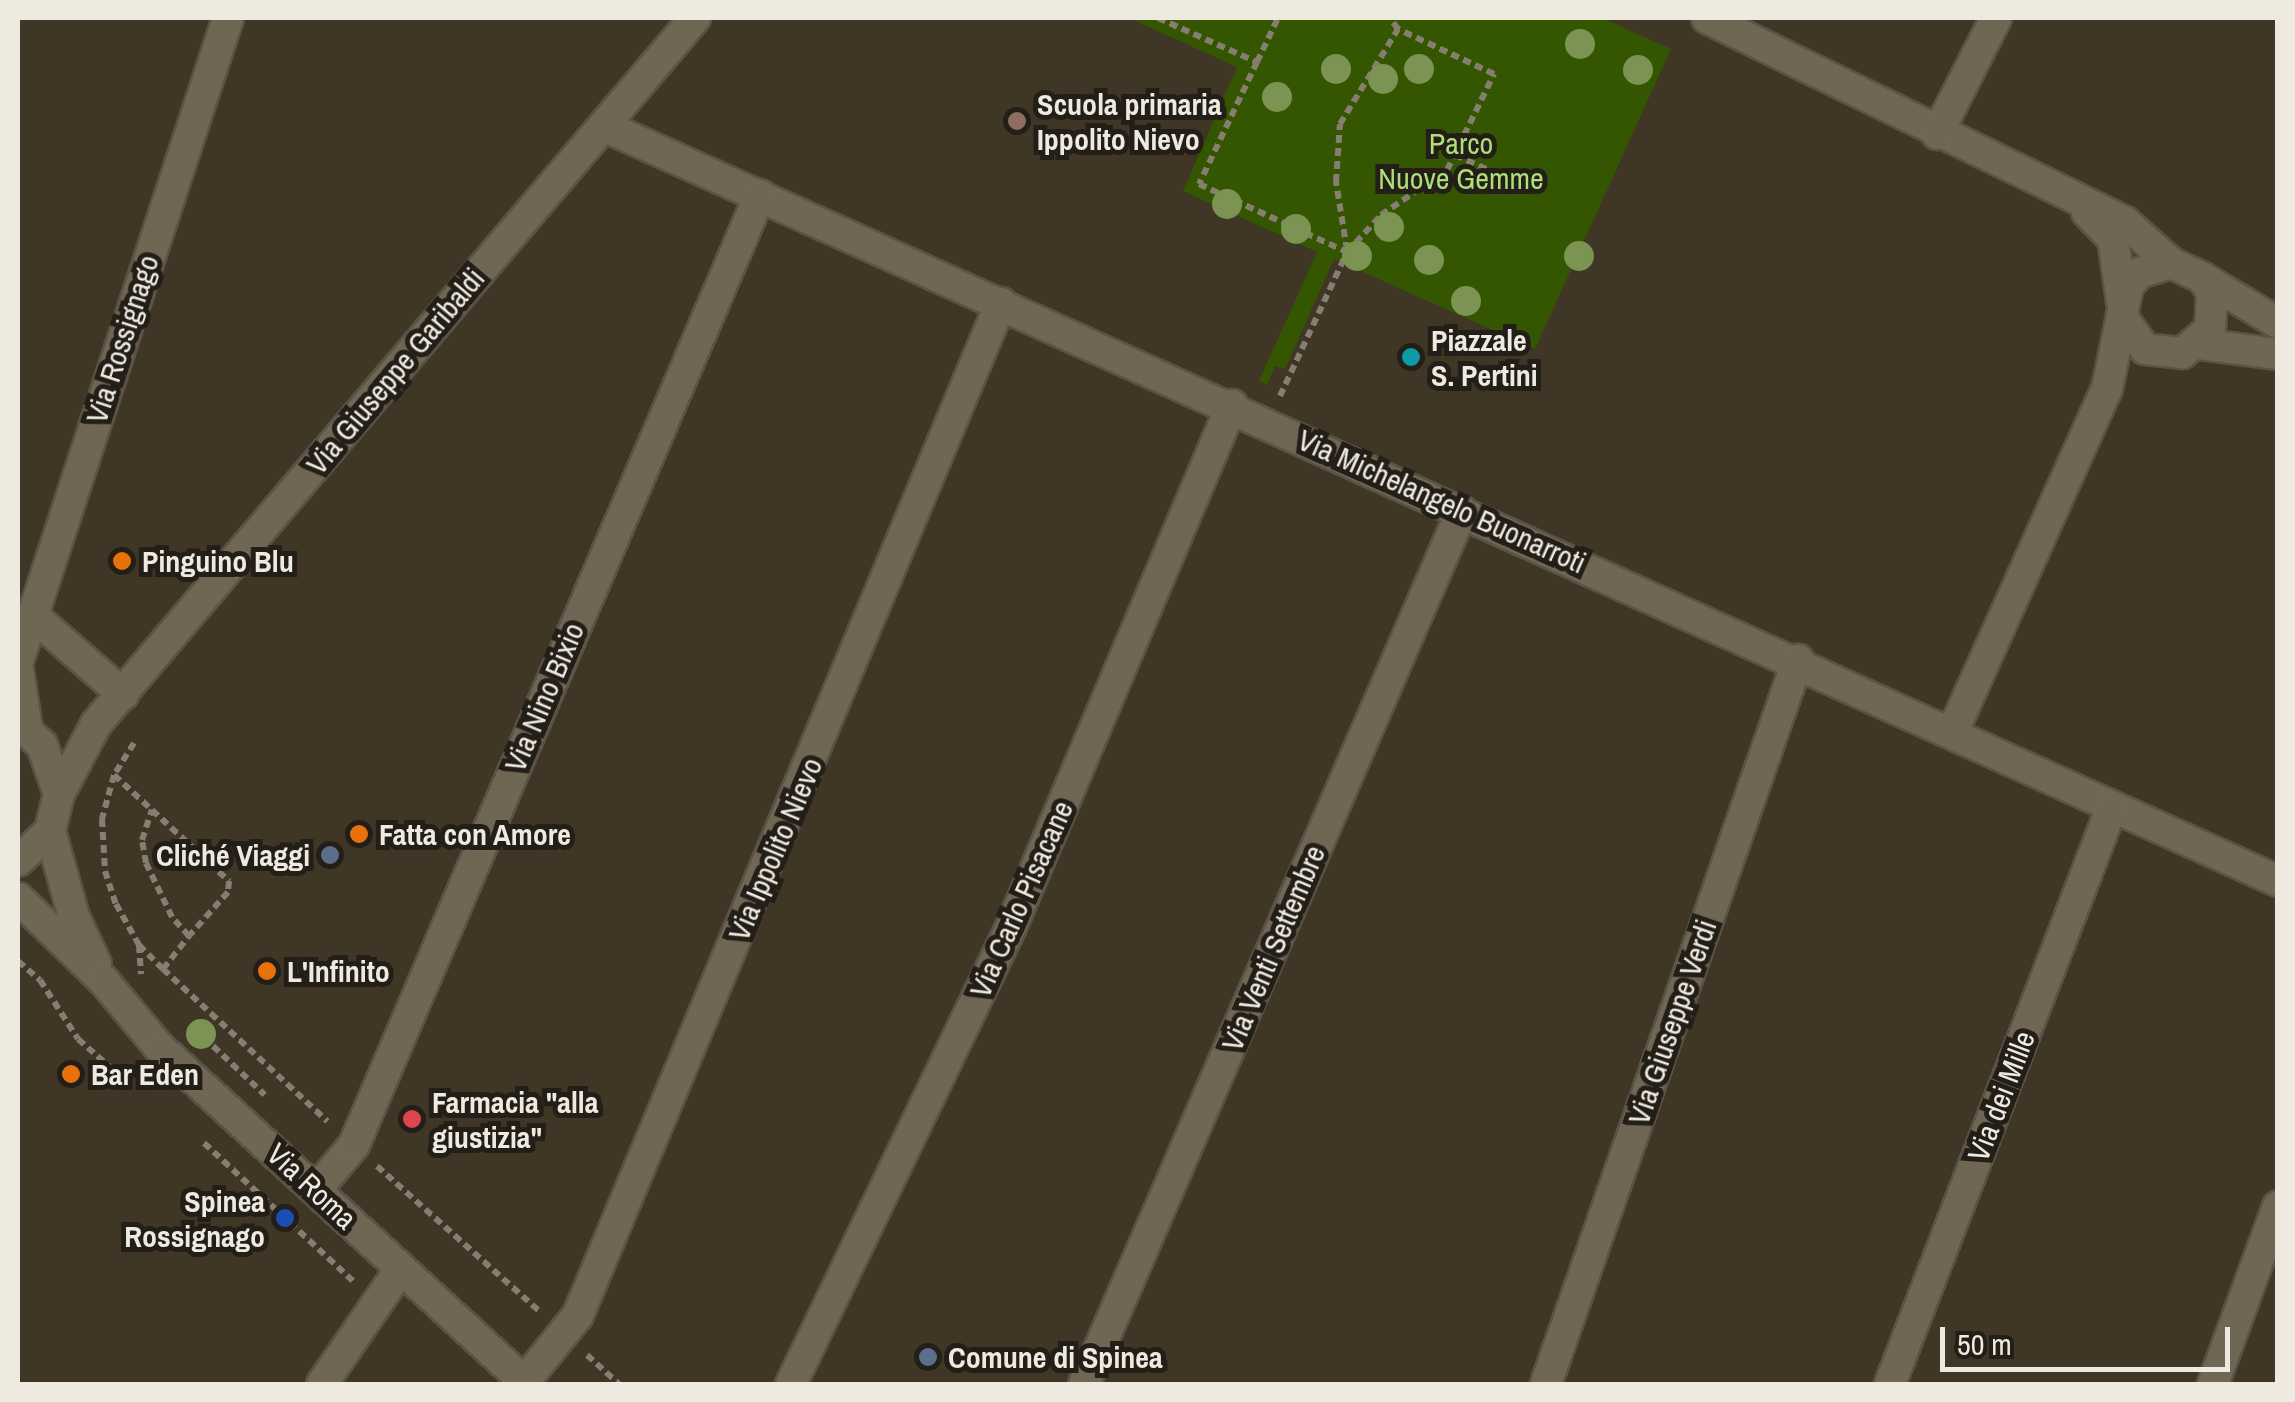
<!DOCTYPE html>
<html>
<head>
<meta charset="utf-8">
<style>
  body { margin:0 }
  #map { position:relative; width:2295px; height:1402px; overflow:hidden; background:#3f3626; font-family:"Archivo Narrow",sans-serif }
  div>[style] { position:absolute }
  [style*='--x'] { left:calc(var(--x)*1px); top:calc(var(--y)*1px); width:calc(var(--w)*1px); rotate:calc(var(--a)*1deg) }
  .green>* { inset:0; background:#355600 }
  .path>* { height:6px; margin-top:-3px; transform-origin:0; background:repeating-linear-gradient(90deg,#867f71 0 8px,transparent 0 13px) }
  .roads { filter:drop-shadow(2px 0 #5a5345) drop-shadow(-2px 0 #5a5345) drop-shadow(0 2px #5a5345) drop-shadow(0 -2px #5a5345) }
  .minor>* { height:30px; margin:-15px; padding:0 15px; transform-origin:15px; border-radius:15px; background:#706654 }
  .tertiary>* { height:30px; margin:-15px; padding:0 15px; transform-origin:15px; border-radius:15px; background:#706654 }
  .trees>* { width:30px; height:30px; margin:-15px; border-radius:50%; background:#7b9353 }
  .dots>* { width:28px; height:28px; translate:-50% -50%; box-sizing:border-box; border:5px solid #231e17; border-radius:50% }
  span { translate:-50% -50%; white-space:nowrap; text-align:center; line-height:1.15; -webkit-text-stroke:10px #231e17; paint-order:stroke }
  .poi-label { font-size:30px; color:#efeae0; font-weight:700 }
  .left { translate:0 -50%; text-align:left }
  .right { translate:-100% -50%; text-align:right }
  .park-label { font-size:30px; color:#acdf78 }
  .street-label { font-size:30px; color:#efeae0 }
  .frame { position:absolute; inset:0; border:20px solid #efeae0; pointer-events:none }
  .scale { position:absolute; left:1940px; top:1327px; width:290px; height:45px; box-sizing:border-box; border:5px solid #efeae0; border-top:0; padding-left:12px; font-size:30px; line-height:35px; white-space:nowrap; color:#efeae0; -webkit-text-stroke:8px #231e17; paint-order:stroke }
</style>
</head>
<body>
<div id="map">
  <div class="green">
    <div style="clip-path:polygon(1129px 18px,1602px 18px,1671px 49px,1535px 349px,1334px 259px,1285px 369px,1275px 366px,1267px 385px,1259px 381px,1317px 252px,1183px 191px,1237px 67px)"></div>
  </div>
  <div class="path">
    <div style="--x:1158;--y:18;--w:108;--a:24"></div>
    <div style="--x:1257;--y:62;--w:135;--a:115.4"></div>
    <div style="--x:1199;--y:184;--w:163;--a:24.7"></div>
    <div style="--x:1257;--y:62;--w:49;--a:-64.5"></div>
    <div style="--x:1455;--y:155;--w:42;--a:24.1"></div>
    <div style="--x:1347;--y:250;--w:69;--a:-99.2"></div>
    <div style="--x:1336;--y:182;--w:58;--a:-86.1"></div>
    <div style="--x:1340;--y:124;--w:111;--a:-58.6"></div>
    <div style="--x:1280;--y:396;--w:159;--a:-65"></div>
    <div style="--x:1347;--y:252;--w:50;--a:-47.4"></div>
    <div style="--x:1381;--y:215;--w:80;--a:-34.3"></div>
    <div style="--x:1447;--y:170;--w:107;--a:-63.9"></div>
    <div style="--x:1494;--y:74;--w:106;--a:-154.9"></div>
    <div style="--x:1398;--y:29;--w:14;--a:-126"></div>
    <div style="--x:134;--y:743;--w:38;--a:122"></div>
    <div style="--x:114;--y:775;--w:46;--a:105.3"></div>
    <div style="--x:102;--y:819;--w:52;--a:86.7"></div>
    <div style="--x:105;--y:871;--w:35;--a:72"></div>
    <div style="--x:116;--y:904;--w:47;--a:60.7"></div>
    <div style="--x:139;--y:945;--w:34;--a:45"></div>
    <div style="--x:163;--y:969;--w:224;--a:42.8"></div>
    <div style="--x:114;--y:775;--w:52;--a:42.6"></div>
    <div style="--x:152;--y:810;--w:105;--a:42.7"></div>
    <div style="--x:229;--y:881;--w:11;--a:95"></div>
    <div style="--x:228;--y:892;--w:59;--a:131.6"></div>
    <div style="--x:189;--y:936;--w:25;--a:-132"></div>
    <div style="--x:172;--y:917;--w:60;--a:-115.7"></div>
    <div style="--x:146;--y:863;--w:23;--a:-100"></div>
    <div style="--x:142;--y:840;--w:32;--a:-72"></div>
    <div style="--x:139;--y:945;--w:29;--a:86"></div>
    <div style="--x:18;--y:961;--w:29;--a:41"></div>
    <div style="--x:40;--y:980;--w:70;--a:57.2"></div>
    <div style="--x:78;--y:1039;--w:64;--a:41.2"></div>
    <div style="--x:163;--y:969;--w:42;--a:-51.8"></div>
    <div style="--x:213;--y:1046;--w:71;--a:43.3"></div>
    <div style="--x:204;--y:1143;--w:203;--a:42.8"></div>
    <div style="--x:377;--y:1166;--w:217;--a:41.8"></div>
    <div style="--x:587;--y:1355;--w:43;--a:42.2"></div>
  </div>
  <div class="roads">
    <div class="minor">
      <div style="--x:1707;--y:18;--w:465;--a:26"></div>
      <div style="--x:2125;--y:222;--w:62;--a:41.7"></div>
      <div style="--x:604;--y:126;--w:1836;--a:24.28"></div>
      <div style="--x:1937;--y:134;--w:130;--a:-63"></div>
      <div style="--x:2087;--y:212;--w:37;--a:46"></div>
      <div style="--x:2113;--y:239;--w:64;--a:81.9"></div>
      <div style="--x:2203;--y:278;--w:87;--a:31"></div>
      <div style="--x:2199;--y:344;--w:80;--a:7.2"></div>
      <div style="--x:32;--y:615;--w:121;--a:41"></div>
      <div style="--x:1953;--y:731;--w:375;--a:-65.8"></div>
      <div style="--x:2107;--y:389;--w:105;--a:-78.5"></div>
      <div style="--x:2128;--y:286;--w:17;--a:-50"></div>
      <div style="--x:2139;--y:273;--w:34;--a:-17"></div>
      <div style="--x:2171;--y:263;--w:35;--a:25"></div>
      <div style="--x:2203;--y:278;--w:17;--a:59"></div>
      <div style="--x:2212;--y:293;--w:36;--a:93"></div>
      <div style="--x:2210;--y:329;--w:37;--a:139"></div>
      <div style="--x:2182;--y:353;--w:37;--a:-174"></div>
      <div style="--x:2145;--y:349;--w:37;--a:-126"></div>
      <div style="--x:59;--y:794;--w:79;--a:-62.1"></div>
      <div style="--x:96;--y:724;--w:926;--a:-49.69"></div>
      <div style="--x:316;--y:1190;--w:59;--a:-49.8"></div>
      <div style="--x:354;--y:1145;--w:1033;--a:-66.86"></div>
      <div style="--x:524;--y:1382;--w:86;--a:-51.1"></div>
      <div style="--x:578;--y:1315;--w:1097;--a:-67.32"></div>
      <div style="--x:322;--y:1384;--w:140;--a:-55.7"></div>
      <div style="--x:791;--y:1384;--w:507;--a:-64.29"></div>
      <div style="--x:1011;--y:927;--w:567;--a:-67.05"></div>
      <div style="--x:1084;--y:1384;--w:951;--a:-66.59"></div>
      <div style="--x:1546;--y:1384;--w:767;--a:-70.81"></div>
      <div style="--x:1890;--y:1384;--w:618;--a:-68.96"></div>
      <div style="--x:2213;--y:1384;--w:189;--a:-69.9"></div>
    </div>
    <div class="tertiary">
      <div style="--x:18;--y:661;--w:676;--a:-71.91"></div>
      <div style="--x:18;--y:670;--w:60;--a:81.3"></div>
      <div style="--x:18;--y:724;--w:32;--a:41"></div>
      <div style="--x:42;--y:745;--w:52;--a:70.9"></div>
      <div style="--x:59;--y:794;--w:38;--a:104"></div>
      <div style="--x:50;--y:831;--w:44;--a:136.8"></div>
      <div style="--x:50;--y:831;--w:89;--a:74.4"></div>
      <div style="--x:74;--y:917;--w:52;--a:64.9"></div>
      <div style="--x:18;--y:898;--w:120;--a:44"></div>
      <div style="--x:104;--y:981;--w:85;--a:50.3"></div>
      <div style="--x:158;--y:1046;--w:500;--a:42.49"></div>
    </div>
  </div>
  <div class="trees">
    <div style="left:1580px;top:44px"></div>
    <div style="left:1336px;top:69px"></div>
    <div style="left:1419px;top:69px"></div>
    <div style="left:1638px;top:70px"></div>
    <div style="left:1383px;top:79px"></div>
    <div style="left:1277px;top:97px"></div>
    <div style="left:1227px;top:204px"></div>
    <div style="left:1389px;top:227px"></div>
    <div style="left:1296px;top:229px"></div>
    <div style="left:1357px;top:256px"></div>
    <div style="left:1579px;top:256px"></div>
    <div style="left:1429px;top:260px"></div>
    <div style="left:1466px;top:301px"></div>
    <div style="left:201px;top:1034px"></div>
  </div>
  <div class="dots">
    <div style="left:1017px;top:121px;background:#8d6e63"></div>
    <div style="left:1411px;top:357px;background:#0f9aa8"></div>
    <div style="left:122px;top:561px;background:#e8710a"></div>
    <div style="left:359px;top:834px;background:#e8710a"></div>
    <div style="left:330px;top:855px;background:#5c6f8a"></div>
    <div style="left:267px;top:971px;background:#e8710a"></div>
    <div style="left:71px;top:1074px;background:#e8710a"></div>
    <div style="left:412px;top:1119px;background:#e0444e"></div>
    <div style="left:285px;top:1218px;background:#1a4fb4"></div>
    <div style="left:928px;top:1357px;background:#5c6f8a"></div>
  </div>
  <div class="poi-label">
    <span class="left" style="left:1037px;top:121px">Scuola primaria<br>Ippolito Nievo</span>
    <span class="left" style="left:1431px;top:357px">Piazzale<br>S. Pertini</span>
    <span class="left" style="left:142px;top:561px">Pinguino Blu</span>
    <span class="left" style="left:379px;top:834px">Fatta con Amore</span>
    <span class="right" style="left:310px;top:855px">Cliché Viaggi</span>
    <span class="left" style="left:287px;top:971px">L'Infinito</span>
    <span class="left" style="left:91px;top:1074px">Bar Eden</span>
    <span class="left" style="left:432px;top:1119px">Farmacia "alla<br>giustizia"</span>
    <span class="right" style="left:265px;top:1218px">Spinea<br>Rossignago</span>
    <span class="left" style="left:948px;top:1357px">Comune di Spinea</span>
  </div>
  <div class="park-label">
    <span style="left:1461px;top:160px">Parco<br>Nuove Gemme</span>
  </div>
  <div class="street-label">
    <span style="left:122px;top:339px;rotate:-72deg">Via Rossignago</span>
    <span style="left:395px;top:371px;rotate:-50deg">Via Giuseppe Garibaldi</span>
    <span style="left:1442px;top:501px;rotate:24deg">Via Michelangelo Buonarroti</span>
    <span style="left:544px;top:697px;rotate:-67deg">Via Nino Bixio</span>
    <span style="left:775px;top:849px;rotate:-67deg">Via Ippolito Nievo</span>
    <span style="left:1021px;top:899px;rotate:-66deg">Via Carlo Pisacane</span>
    <span style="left:1273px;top:948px;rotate:-67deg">Via Venti Settembre</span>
    <span style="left:1672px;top:1022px;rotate:-71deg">Via Giuseppe Verdi</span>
    <span style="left:2001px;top:1096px;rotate:-69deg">Via dei Mille</span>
    <span style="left:312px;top:1186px;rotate:43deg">Via Roma</span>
  </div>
  <div class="frame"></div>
  <div class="scale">50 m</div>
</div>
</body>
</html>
